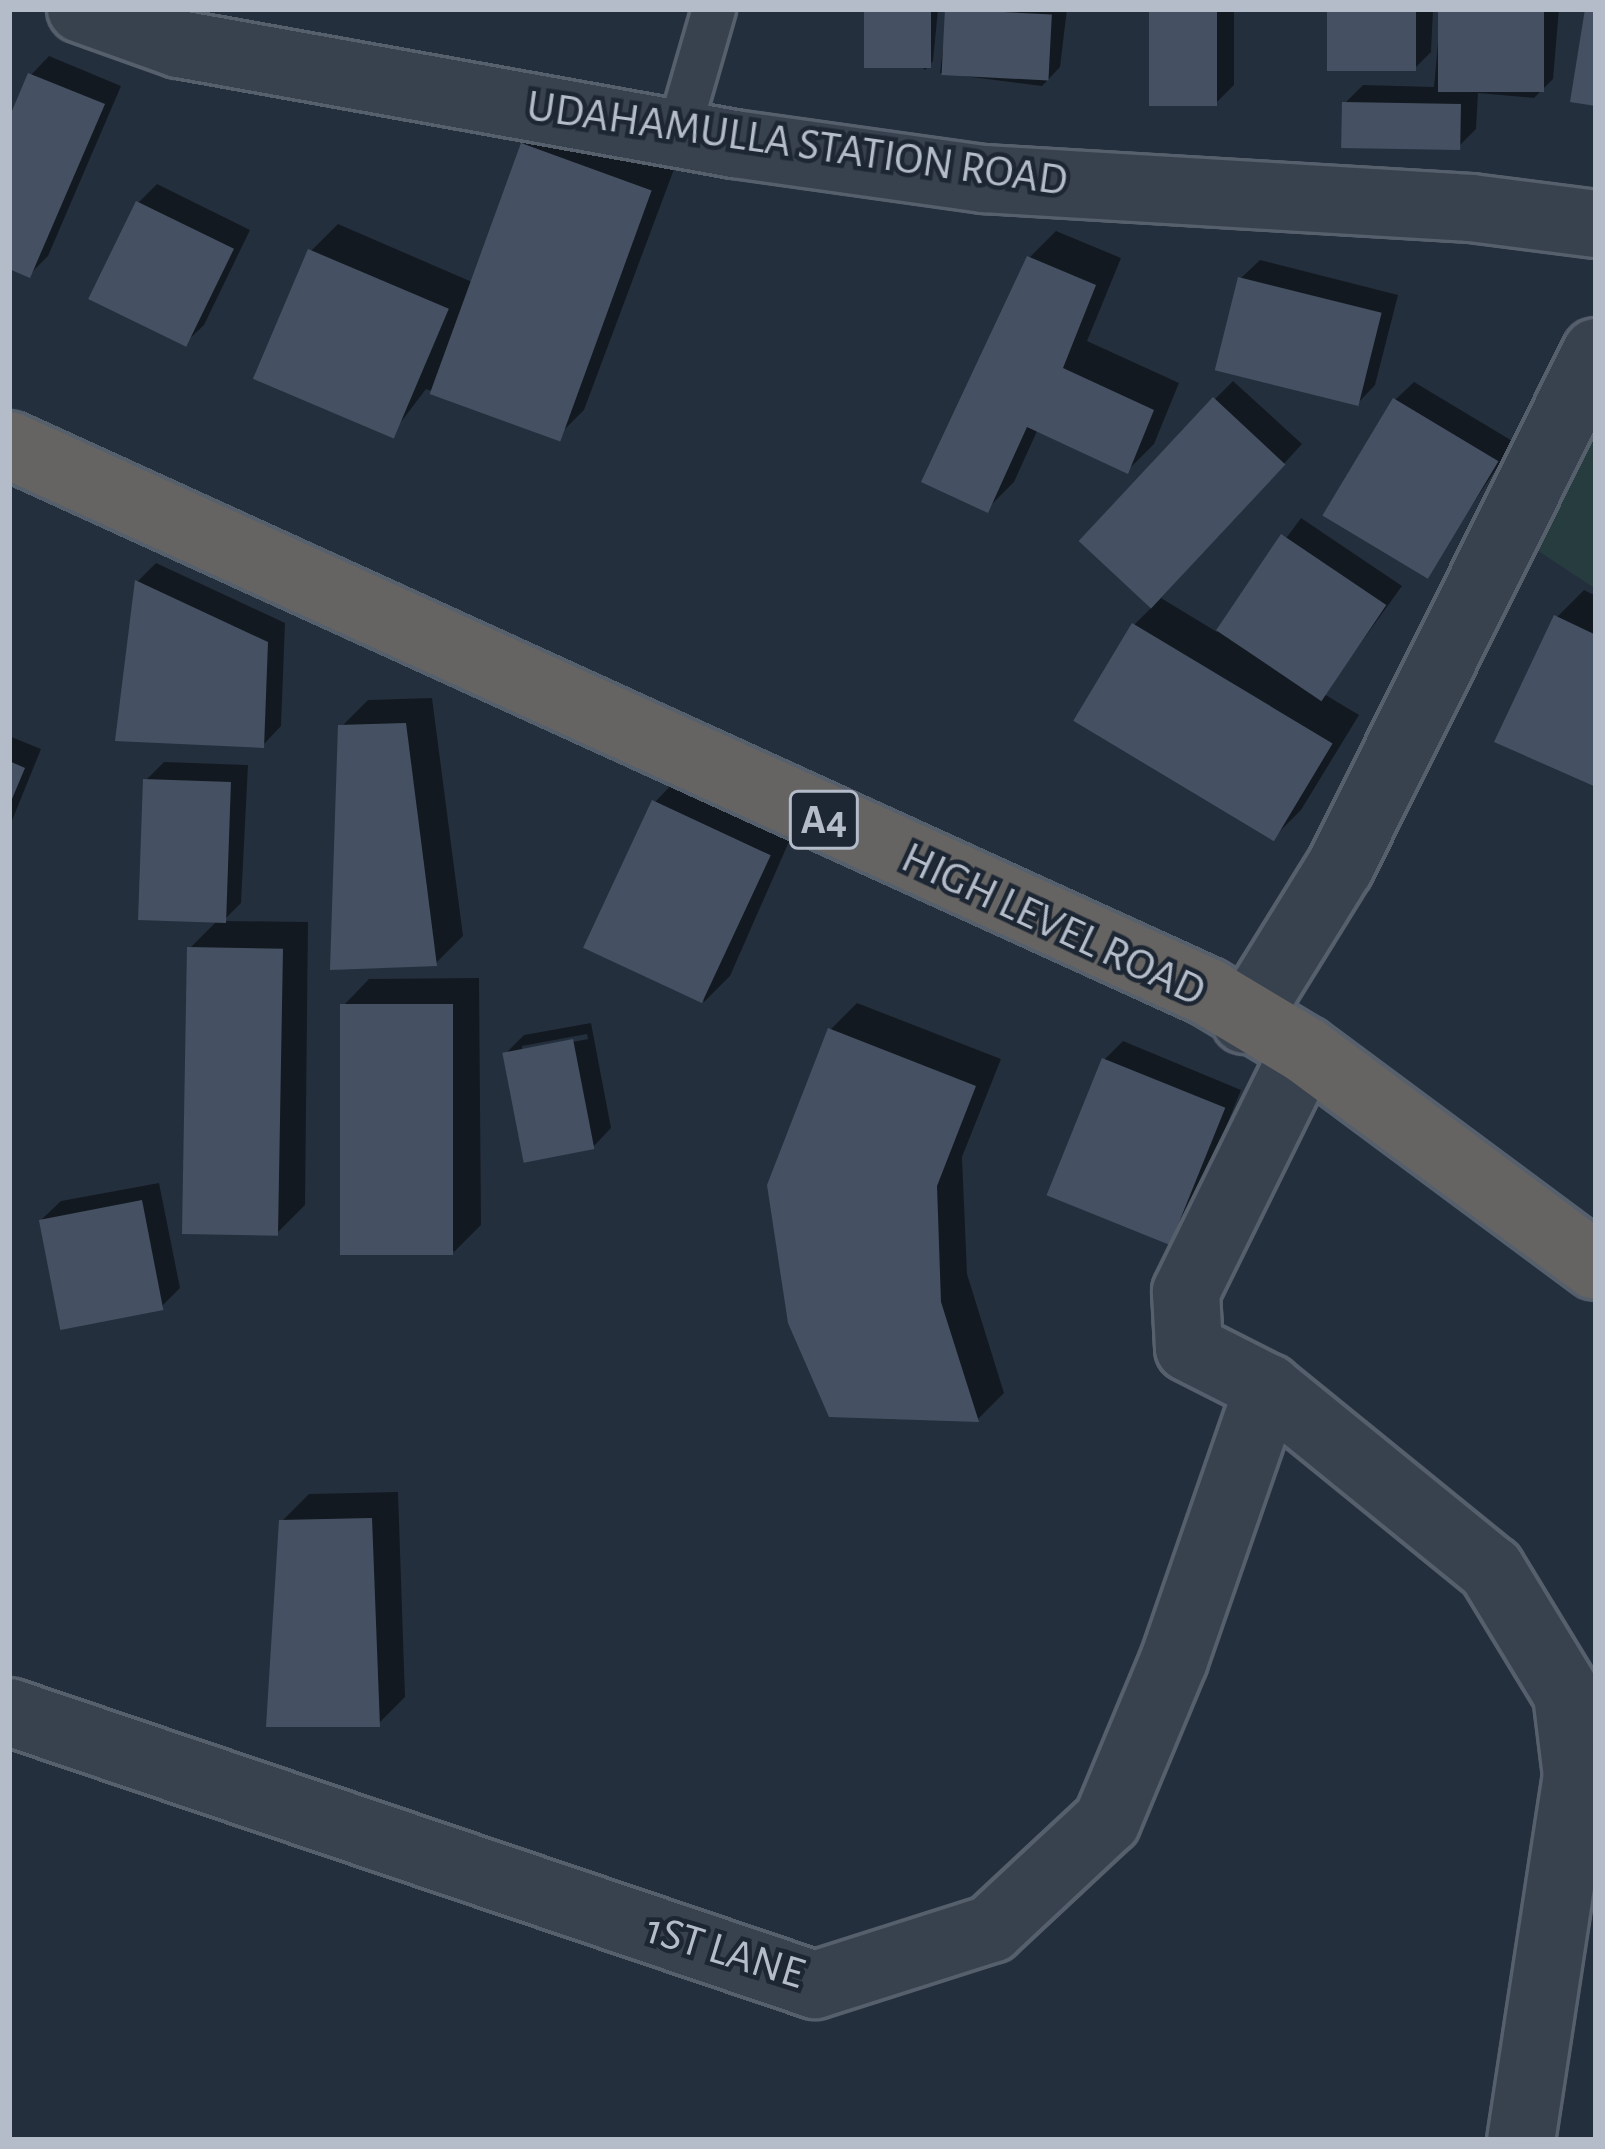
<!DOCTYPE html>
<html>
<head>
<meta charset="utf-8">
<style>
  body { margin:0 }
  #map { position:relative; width:1605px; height:2149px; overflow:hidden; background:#242f3e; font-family:"Alegreya Sans",sans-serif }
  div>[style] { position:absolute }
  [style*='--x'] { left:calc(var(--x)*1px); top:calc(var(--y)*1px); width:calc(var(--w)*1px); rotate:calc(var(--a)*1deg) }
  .green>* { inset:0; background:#263c3f }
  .shadow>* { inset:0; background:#0007 }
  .building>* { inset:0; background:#455162; transform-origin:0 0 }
  .roads { filter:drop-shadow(3px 0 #565f6c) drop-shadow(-3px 0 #565f6c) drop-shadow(0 3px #565f6c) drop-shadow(0 -3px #565f6c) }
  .service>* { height:42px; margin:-21px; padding:0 21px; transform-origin:21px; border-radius:21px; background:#38414e }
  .minor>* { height:66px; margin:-33px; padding:0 33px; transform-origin:33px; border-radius:33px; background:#38414e }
  .tertiary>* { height:66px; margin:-33px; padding:0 33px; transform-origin:33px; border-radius:33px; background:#38414e }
  .trunk>* { height:66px; margin:-33px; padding:0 33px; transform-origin:33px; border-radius:33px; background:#656462 }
  span { translate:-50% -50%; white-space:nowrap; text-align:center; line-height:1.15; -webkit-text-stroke:9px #1d2633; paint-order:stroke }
  .shield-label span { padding:3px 9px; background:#1d2633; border:3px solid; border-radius:9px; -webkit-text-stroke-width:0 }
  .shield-label { font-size:42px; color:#b4bcc9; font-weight:700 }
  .street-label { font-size:45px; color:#b4bcc9 }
  .frame { position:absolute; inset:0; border:12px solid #b4bcc9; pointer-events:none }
</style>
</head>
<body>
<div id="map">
  <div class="green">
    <div style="clip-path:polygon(1596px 393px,1596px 589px,1529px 545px)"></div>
  </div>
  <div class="shadow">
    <div style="clip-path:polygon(867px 9px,938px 9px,933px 61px,925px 70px)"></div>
    <div style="clip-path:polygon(948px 9px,1067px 9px,1060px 67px,1042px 86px,940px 73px)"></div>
    <div style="clip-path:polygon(1153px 9px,1234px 9px,1234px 85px,1216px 103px)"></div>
    <div style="clip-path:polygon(1330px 9px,1433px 9px,1431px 52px,1413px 70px)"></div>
    <div style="clip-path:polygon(1441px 9px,1559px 9px,1553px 79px,1534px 98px,1478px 93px,1476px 129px,1457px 148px,1345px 103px,1363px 85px,1434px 87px)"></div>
    <div style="clip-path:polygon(49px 56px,121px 86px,48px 256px,30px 274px,9px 266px,9px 125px,31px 75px)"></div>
    <div style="clip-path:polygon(550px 118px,676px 164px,584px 410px,557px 437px,426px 389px,391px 435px,311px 251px,338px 224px,472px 282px,523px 145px)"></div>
    <div style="clip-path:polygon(157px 184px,250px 230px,204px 325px,185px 343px,138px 203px)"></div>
    <div style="clip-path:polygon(1056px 231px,1121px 258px,1087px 341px,1179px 383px,1154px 444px,1128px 470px,1038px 429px,1014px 482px,987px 509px,1030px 257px)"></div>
    <div style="clip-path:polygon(1260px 260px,1398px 295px,1375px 385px,1357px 404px,1241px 278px)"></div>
    <div style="clip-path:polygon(1233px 381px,1302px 444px,1161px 598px,1217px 632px,1301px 518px,1402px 586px,1324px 694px,1359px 715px,1301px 810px,1275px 836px,1134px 625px,1154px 605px,1215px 399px)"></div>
    <div style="clip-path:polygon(1414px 382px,1514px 442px,1425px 576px,1395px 400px)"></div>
    <div style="clip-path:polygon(156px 563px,285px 623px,281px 726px,263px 745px,118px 738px,138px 581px)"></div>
    <div style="clip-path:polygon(1584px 590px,1596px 596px,1596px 784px,1557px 617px)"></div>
    <div style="clip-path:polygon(432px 698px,463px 936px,436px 963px,341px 727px,368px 700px)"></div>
    <div style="clip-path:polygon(9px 736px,41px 749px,9px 828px)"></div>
    <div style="clip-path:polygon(164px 762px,248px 765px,241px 903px,223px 921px,308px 922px,305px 1205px,278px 1232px,190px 948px,217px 921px,146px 780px)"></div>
    <div style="clip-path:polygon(681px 775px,795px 828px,730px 976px,704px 1002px,655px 802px)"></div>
    <div style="clip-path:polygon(479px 978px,481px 1225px,454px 1252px,343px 1006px,369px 979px)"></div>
    <div style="clip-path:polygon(857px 1003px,1001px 1059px,962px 1157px,967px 1274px,1004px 1393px,978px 1419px,830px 1030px)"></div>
    <div style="clip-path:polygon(evenodd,591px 1023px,611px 1128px,593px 1147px,505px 1054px,524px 1035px,591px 1023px,587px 1034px,588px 1039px,522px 1052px,522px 1046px,587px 1034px)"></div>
    <div style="clip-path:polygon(1123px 1041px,1241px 1090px,1187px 1224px,1169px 1243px,1104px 1060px)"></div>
    <div style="clip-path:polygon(159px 1183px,180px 1288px,161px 1307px,42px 1219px,61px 1201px)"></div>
    <div style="clip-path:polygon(398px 1492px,405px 1697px,378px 1724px,282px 1521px,309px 1494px)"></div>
  </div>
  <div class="building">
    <div style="left:864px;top:9px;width:67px;height:59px"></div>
    <div style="left:945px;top:9px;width:107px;height:66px;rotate:3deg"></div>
    <div style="left:1149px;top:9px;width:68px;height:97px"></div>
    <div style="left:1327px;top:9px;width:89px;height:62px"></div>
    <div style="left:1438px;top:9px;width:106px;height:83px"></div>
    <div style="clip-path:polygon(1585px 9px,1596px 9px,1596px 106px,1570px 102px)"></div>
    <div style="clip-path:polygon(28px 73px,105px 104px,30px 278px,9px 269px,9px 118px)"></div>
    <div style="left:1342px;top:102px;width:119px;height:46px;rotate:1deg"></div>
    <div style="left:521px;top:143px;width:139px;height:267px;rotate:20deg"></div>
    <div style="left:136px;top:201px;width:109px;height:109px;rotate:26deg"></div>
    <div style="left:308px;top:249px;width:153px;height:141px;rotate:23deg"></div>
    <div style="clip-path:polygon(1027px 256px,1096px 285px,1063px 368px,1154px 410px,1128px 474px,1027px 427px,988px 513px,921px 482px)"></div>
    <div style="left:1238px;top:277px;width:148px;height:96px;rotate:14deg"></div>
    <div style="left:1213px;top:397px;width:99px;height:197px;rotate:43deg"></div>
    <div style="left:1393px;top:398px;width:123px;height:137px;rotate:31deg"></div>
    <div style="left:1281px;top:534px;width:127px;height:116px;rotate:34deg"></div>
    <div style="clip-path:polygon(135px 580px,268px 642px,264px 748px,115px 741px)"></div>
    <div style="clip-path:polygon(1554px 615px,1596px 635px,1596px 787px,1494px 742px)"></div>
    <div style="left:1132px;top:623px;width:234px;height:114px;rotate:31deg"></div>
    <div style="clip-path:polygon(406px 723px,437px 966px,330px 970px,338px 725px)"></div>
    <div style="clip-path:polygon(9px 761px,25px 768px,9px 806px)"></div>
    <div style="left:143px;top:779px;width:88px;height:141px;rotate:2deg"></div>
    <div style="left:652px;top:800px;width:131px;height:163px;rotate:25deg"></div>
    <div style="left:187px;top:947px;width:96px;height:287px;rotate:1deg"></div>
    <div style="left:453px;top:1004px;width:251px;height:113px;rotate:90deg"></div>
    <div style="clip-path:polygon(828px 1028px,976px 1086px,937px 1186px,941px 1302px,979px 1422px,829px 1417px,788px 1323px,767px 1185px)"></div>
    <div style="left:573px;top:1039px;width:112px;height:72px;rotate:79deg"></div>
    <div style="left:1102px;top:1058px;width:133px;height:148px;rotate:22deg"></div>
    <div style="left:142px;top:1200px;width:112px;height:105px;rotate:79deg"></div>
    <div style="clip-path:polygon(372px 1518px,380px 1727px,266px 1727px,279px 1520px)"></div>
  </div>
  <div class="roads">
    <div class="service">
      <div style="--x:678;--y:134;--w:130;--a:-73.9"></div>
    </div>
    <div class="minor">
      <div style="--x:1245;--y:1020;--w:180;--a:-58.2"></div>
      <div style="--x:1340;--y:867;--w:575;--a:-63.57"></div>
      <div style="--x:1305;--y:1050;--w:270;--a:116.2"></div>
      <div style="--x:1186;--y:1292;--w:56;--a:86.9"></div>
      <div style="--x:1189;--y:1348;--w:89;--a:26.9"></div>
      <div style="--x:1268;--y:1388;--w:287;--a:39.1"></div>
      <div style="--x:1491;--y:1569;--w:146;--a:58.7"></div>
      <div style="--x:1567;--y:1694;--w:82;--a:83"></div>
      <div style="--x:1577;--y:1775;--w:369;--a:98.7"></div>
      <div style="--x:9;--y:1712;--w:851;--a:18.71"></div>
      <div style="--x:815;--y:1985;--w:185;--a:-17.7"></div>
      <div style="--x:991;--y:1929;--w:158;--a:-43"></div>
      <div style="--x:1107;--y:1821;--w:174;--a:-67.4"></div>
      <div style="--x:1174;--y:1660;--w:288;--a:-70.9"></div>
    </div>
    <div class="tertiary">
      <div style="--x:81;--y:9;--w:104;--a:19.7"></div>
      <div style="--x:179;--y:44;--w:564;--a:10.21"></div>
      <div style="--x:734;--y:144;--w:252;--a:8"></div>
      <div style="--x:984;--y:179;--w:488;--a:3.4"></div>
      <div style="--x:1471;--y:208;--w:126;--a:7.3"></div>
    </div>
    <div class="trunk">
      <div style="--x:9;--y:445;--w:1318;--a:24.52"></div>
      <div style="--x:1208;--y:992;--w:113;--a:30.9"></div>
      <div style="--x:1305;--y:1050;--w:362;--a:36.6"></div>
    </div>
  </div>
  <div class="shield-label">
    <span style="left:824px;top:820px">A4</span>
  </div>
  <div class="street-label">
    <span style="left:797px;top:144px;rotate:8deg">UDAHAMULLA STATION ROAD</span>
    <span style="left:1053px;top:925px;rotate:25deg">HIGH LEVEL ROAD</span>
    <span style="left:725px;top:1952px;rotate:17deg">1ST LANE</span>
  </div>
  <div class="frame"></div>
</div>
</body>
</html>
